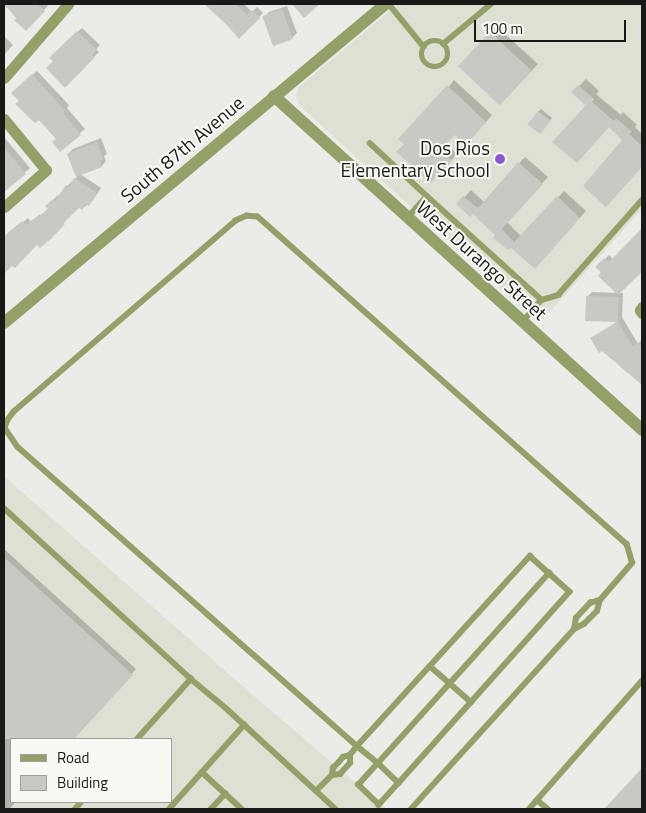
<!DOCTYPE html>
<html>
<head>
<meta charset="utf-8">
<style>
  body { margin:0 }
  #map { position:relative; width:646px; height:813px; overflow:hidden; background:#eaece7; font-family:"Titillium Web",sans-serif }
  div>[style] { position:absolute }
  [style*='--x'] { left:calc(var(--x)*1px); top:calc(var(--y)*1px); width:calc(var(--w)*1px); rotate:calc(var(--a)*1deg) }
  .built>* { inset:0; background:#dde1d4 }
  .shadow>* { inset:0; background:#0003 }
  .building>* { inset:0; background:#c8c9c4; transform-origin:0 0 }
  .service>* { height:5.5px; margin:-2.75px; padding:0 2.75px; transform-origin:2.75px; border-radius:2.75px; background:#93a169 }
  .service>.ring { margin:-2.75px; padding:0; box-sizing:content-box; background:none; border:5.5px solid #93a169; border-radius:50% }
  .minor>* { height:11px; margin:-5.5px; padding:0 5.5px; transform-origin:5.5px; border-radius:5.5px; background:#93a169 }
  .tertiary>* { height:12px; margin:-6px; padding:0 6px; transform-origin:6px; border-radius:6px; background:#93a169 }
  .dots>* { width:14px; height:14px; translate:-50% -50%; box-sizing:border-box; border:2px solid #f8f9f4; border-radius:50% }
  span { translate:-50% -50%; white-space:nowrap; text-align:center; line-height:1.15; -webkit-text-stroke:4px #f8f9f4; paint-order:stroke }
  .poi-label { font-size:19px; color:#191a18 }
  .right { translate:-100% -50%; text-align:right }
  .street-label { font-size:19px; color:#191a18 }
  .frame { position:absolute; inset:0; border:5px solid #191a18; pointer-events:none }
  .legend { position:absolute; left:10px; top:738px; width:162px; height:65px; box-sizing:border-box; background:#f8f9f4; border:1px solid #9fa09c; margin:0; padding:6px 9px; list-style:none; font-size:15px; color:#191a18 }
  .legend li { display:flex; align-items:center; gap:10px; height:25px }
  .legend b { width:25px; border:1px solid #9fa09c }
  .scale { position:absolute; left:474px; top:20px; width:152px; height:22px; box-sizing:border-box; border:2px solid #191a18; border-top:0; padding-left:6px; font-size:15px; line-height:18px; white-space:nowrap; color:#191a18; -webkit-text-stroke:4px #f8f9f4; paint-order:stroke }
</style>
</head>
<body>
<div id="map">
  <div class="built">
    <div style="clip-path:polygon(398px 4px,642px 4px,642px 209px,539px 324px,299px 105px,296px 95px,299px 87px)"></div>
    <div style="clip-path:polygon(evenodd,4px 476px,246px 689px,386px 809px,4px 809px,4px 476px,11px 739px,171px 739px,171px 802px,11px 802px,11px 739px)"></div>
  </div>
  <div class="shadow">
    <div style="clip-path:polygon(4px 4px,46px 4px,48px 6px,26px 29px)"></div>
    <div style="clip-path:polygon(209px 4px,244px 4px,252px 12px,257px 7px,263px 13px,239px 37px,208px 6px)"></div>
    <div style="clip-path:polygon(287px 6px,297px 33px,292px 38px,275px 44px,265px 17px,269px 12px)"></div>
    <div style="clip-path:polygon(497px 27px,538px 64px,507px 97px,460px 67px)"></div>
    <div style="clip-path:polygon(82px 28px,100px 45px,96px 49px,99px 52px,65px 86px,51px 58px)"></div>
    <div style="clip-path:polygon(4px 36px,13px 45px,4px 55px)"></div>
    <div style="clip-path:polygon(37px 71px,69px 105px,67px 108px,85px 129px,60px 150px,57px 139px,13px 93px)"></div>
    <div style="clip-path:polygon(586px 79px,599px 91px,596px 94px,621px 115px,623px 112px,637px 125px,635px 127px,642px 134px,642px 166px,613px 199px,624px 140px,609px 126px,554px 142px,594px 99px,573px 92px)"></div>
    <div style="clip-path:polygon(454px 80px,492px 115px,472px 138px,455px 134px,445px 143px,457px 154px,437px 176px,406px 144px)"></div>
    <div style="clip-path:polygon(541px 109px,552px 118px,542px 130px,528px 124px)"></div>
    <div style="clip-path:polygon(4px 137px,30px 168px,5px 190px,4px 189px)"></div>
    <div style="clip-path:polygon(101px 138px,107px 154px,104px 156px,106px 161px,102px 166px,80px 174px,101px 188px,93px 200px,82px 209px,79px 206px,51px 237px,37px 244px,4px 272px,4px 238px,28px 218px,31px 222px,40px 214px,41px 216px,49px 208px,47px 206px,58px 195px,59px 196px,67px 186px,77px 177px,68px 154px,73px 149px)"></div>
    <div style="clip-path:polygon(525px 157px,548px 177px,507px 222px,521px 236px,564px 191px,586px 211px,541px 261px,497px 235px,473px 213px,458px 204px,471px 190px,484px 202px)"></div>
    <div style="clip-path:polygon(642px 230px,642px 270px,618px 293px,623px 293px,622px 317px,638px 344px,642px 339px,642px 382px,624px 370px,592px 338px,618px 321px,587px 297px,592px 292px,618px 293px,597px 267px,609px 255px,613px 259px)"></div>
    <div style="clip-path:polygon(4px 549px,136px 669px,73px 739px,11px 739px,11px 802px,16px 802px,9px 809px,4px 809px)"></div>
    <div style="clip-path:polygon(642px 770px,642px 809px,606px 809px)"></div>
  </div>
  <div class="building">
    <div style="clip-path:polygon(4px 4px,37px 4px,45px 11px,26px 31px,14px 20px,17px 18px)"></div>
    <div style="clip-path:polygon(204px 4px,236px 4px,247px 15px,252px 10px,260px 18px,239px 39px,226px 24px)"></div>
    <div style="clip-path:polygon(292px 4px,320px 4px,304px 18px)"></div>
    <div style="left:282px;top:9px;width:32px;height:21px;rotate:70deg"></div>
    <div style="clip-path:polygon(77px 31px,97px 50px,92px 55px,95px 57px,65px 88px,46px 68px,53px 61px,49px 58px)"></div>
    <div style="left:490px;top:32px;width:57px;height:47px;rotate:43deg"></div>
    <div style="clip-path:polygon(32px 74px,65px 111px,63px 113px,81px 135px,60px 152px,52px 142px,56px 139px,39px 120px,35px 123px,15px 104px,19px 101px,11px 93px)"></div>
    <div style="clip-path:polygon(447px 85px,486px 122px,465px 146px,455px 135px,440px 150px,452px 161px,431px 183px,396px 152px,404px 144px,398px 139px)"></div>
    <div style="clip-path:polygon(578px 85px,593px 98px,591px 101px,614px 121px,616px 118px,632px 132px,629px 134px,642px 146px,642px 167px,606px 207px,583px 186px,622px 140px,609px 127px,577px 163px,552px 142px,588px 103px,585px 105px,571px 92px)"></div>
    <div style="left:538px;top:111px;width:16px;height:17px;rotate:38deg"></div>
    <div style="clip-path:polygon(97px 142px,103px 159px,100px 161px,102px 167px,76px 177px,67px 154px)"></div>
    <div style="clip-path:polygon(4px 147px,26px 174px,4px 192px)"></div>
    <div style="clip-path:polygon(518px 162px,543px 184px,502px 229px,514px 242px,557px 196px,580px 218px,535px 269px,511px 248px,508px 250px,493px 238px,495px 235px,473px 214px,470px 217px,456px 204px,463px 196px,478px 208px)"></div>
    <div style="clip-path:polygon(74px 178px,97px 193px,89px 206px,86px 204px,82px 210px,79px 208px,63px 223px,65px 224px,52px 238px,40px 248px,37px 245px,15px 268px,12px 266px,4px 274px,4px 236px,22px 221px,26px 225px,35px 218px,36px 219px,48px 209px,45px 206px,53px 199px,55px 201px,66px 185px,69px 187px)"></div>
    <div style="clip-path:polygon(642px 228px,642px 272px,618px 295px,598px 276px,601px 272px,595px 267px,604px 258px,609px 262px)"></div>
    <div style="clip-path:polygon(586px 296px,619px 297px,618px 322px,633px 347px,637px 342px,642px 347px,642px 385px,602px 351px,599px 353px,590px 338px,617px 322px,585px 321px)"></div>
    <div style="clip-path:polygon(4px 557px,133px 675px,74px 739px,4px 739px)"></div>
    <div style="clip-path:polygon(642px 768px,642px 809px,604px 809px)"></div>
  </div>
  <div class="service">
    <div style="--x:389;--y:4;--w:55;--a:50.9"></div>
    <div class="ring" style="left:422px;top:41px;width:20.5px;height:20.5px"></div>
    <div style="--x:443;--y:44;--w:62;--a:-39.8"></div>
    <div style="--x:370;--y:143;--w:78;--a:42.9"></div>
    <div style="--x:408;--y:217;--w:28;--a:-48"></div>
    <div style="--x:427;--y:196;--w:155;--a:42.1"></div>
    <div style="--x:542;--y:300;--w:29;--a:131"></div>
    <div style="--x:542;--y:300;--w:17;--a:-17"></div>
    <div style="--x:558;--y:295;--w:127;--a:-48.5"></div>
    <div style="--x:4;--y:508;--w:253;--a:42.4"></div>
    <div style="--x:574;--y:629;--w:11;--a:-80"></div>
    <div style="--x:576;--y:618;--w:21;--a:-47"></div>
    <div style="--x:590;--y:603;--w:10;--a:-17"></div>
    <div style="--x:430;--y:666;--w:55;--a:41.3"></div>
    <div style="--x:137;--y:739;--w:81;--a:-48"></div>
    <div style="--x:191;--y:679;--w:45;--a:39.6"></div>
    <div style="--x:226;--y:708;--w:149;--a:42.6"></div>
    <div style="--x:202;--y:772;--w:54;--a:42.8"></div>
    <div style="--x:332;--y:775;--w:8;--a:-7"></div>
    <div style="--x:340;--y:774;--w:15;--a:-48"></div>
    <div style="--x:350;--y:763;--w:8;--a:-90"></div>
    <div style="--x:316;--y:791;--w:23;--a:-45"></div>
    <div style="--x:332;--y:775;--w:7;--a:-82"></div>
    <div style="--x:333;--y:768;--w:8;--a:-45"></div>
    <div style="--x:339;--y:762;--w:6;--a:-51"></div>
    <div style="--x:343;--y:757;--w:7;--a:-16"></div>
    <div style="--x:350;--y:755;--w:11;--a:-52"></div>
    <div style="--x:357;--y:746;--w:27;--a:39"></div>
    <div style="--x:378;--y:763;--w:29;--a:44"></div>
    <div style="--x:399;--y:783;--w:30;--a:132"></div>
    <div style="--x:379;--y:805;--w:29;--a:-136"></div>
    <div style="--x:358;--y:785;--w:30;--a:-48"></div>
    <div style="--x:378;--y:763;--w:256;--a:-48"></div>
    <div style="--x:549;--y:573;--w:28;--a:42"></div>
    <div style="--x:570;--y:592;--w:256;--a:131.8"></div>
    <div style="--x:537;--y:800;--w:14;--a:39"></div>
    <div style="--x:75;--y:809;--w:9;--a:-49"></div>
    <div style="--x:169;--y:809;--w:113;--a:-48.2"></div>
    <div style="--x:211;--y:809;--w:21;--a:-47"></div>
    <div style="--x:411;--y:809;--w:243;--a:-47.8"></div>
    <div style="--x:574;--y:629;--w:11;--a:-27"></div>
    <div style="--x:584;--y:624;--w:18;--a:-45"></div>
    <div style="--x:597;--y:611;--w:11;--a:-75"></div>
    <div style="--x:600;--y:600;--w:49;--a:-49.1"></div>
    <div style="--x:632;--y:563;--w:19;--a:-106"></div>
    <div style="--x:627;--y:545;--w:494;--a:-138.4"></div>
    <div style="--x:257;--y:217;--w:10;--a:-174"></div>
    <div style="--x:247;--y:216;--w:12;--a:156"></div>
    <div style="--x:236;--y:221;--w:293;--a:139.3"></div>
    <div style="--x:14;--y:412;--w:10;--a:127"></div>
    <div style="--x:8;--y:420;--w:9;--a:111"></div>
    <div style="--x:5;--y:428;--w:23;--a:56"></div>
    <div style="--x:18;--y:447;--w:452;--a:41.4"></div>
    <div style="--x:357;--y:746;--w:257;--a:-47.7"></div>
    <div style="--x:530;--y:556;--w:25;--a:42"></div>
    <div style="--x:529;--y:809;--w:171;--a:-48.6"></div>
  </div>
  <div class="minor">
    <div style="--x:4;--y:78;--w:98;--a:-49.1"></div>
    <div style="--x:4;--y:119;--w:66;--a:50.5"></div>
    <div style="--x:46;--y:170;--w:56;--a:138.6"></div>
    <div style="--x:642;--y:307;--w:4;--a:124"></div>
    <div style="--x:640;--y:310;--w:4;--a:56"></div>
  </div>
  <div class="tertiary">
    <div style="--x:274;--y:96;--w:497;--a:42.2"></div>
    <div style="--x:4;--y:323;--w:497;--a:-39.9"></div>
  </div>
  <div class="dots">
    <div style="left:500px;top:159px;background:#8b58d1"></div>
  </div>
  <div class="poi-label">
    <span class="right" style="left:490px;top:159px">Dos Rios<br>Elementary School</span>
  </div>
  <div class="street-label">
    <span style="left:182px;top:149px;rotate:-40deg">South 87th Avenue</span>
    <span style="left:482px;top:260px;rotate:42deg">West Durango Street</span>
  </div>
  <div class="frame"></div>
  <ul class="legend">
  <li><b style="height:6px;background:#93a169"></b>Road</li>
  <li><b style="height:14px;background:#c8c9c4"></b>Building</li>
  </ul>
  <div class="scale">100 m</div>
</div>
</body>
</html>
